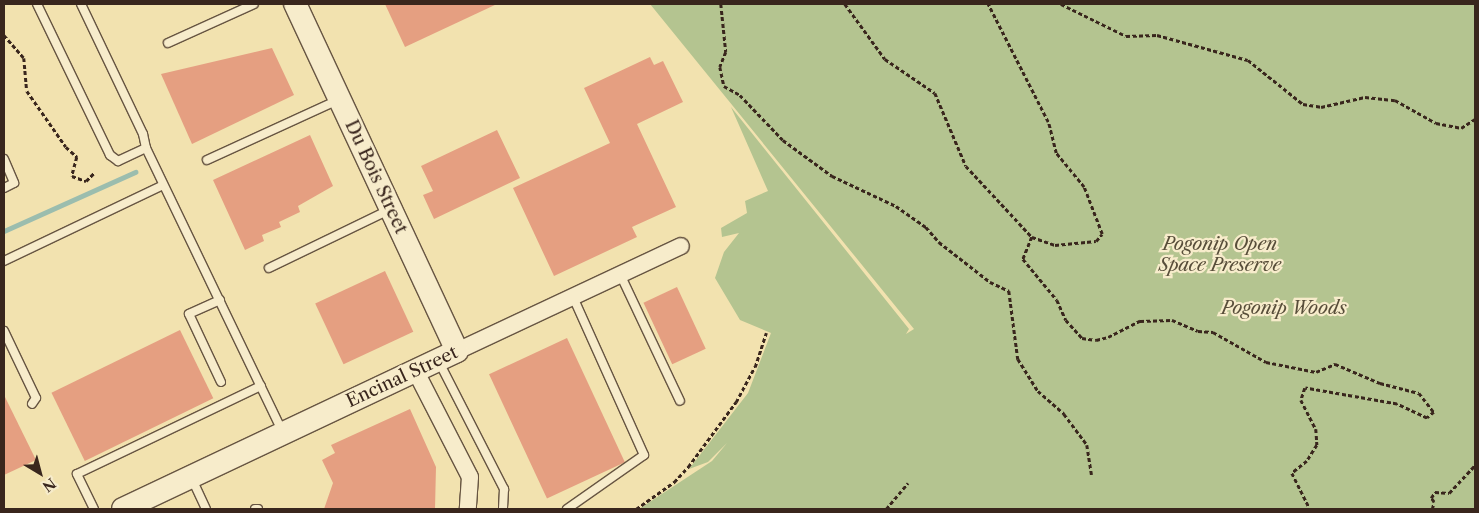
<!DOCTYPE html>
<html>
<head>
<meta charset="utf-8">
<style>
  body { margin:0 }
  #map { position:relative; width:1479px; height:513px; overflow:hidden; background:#f2e2af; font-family:"Libre Caslon Text",serif }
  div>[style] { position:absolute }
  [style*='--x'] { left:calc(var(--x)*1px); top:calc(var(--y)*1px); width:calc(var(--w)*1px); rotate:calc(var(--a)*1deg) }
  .green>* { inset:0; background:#b4c490 }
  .stream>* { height:4.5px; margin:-2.25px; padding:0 2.25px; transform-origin:2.25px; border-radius:2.25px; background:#9bbdae }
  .building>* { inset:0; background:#e59f81; transform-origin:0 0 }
  .path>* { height:2.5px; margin-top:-1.25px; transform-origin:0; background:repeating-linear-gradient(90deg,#39261d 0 4px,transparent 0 6.5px) }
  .roads { filter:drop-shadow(1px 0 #675542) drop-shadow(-1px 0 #675542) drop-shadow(0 1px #675542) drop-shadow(0 -1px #675542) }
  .lane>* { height:8px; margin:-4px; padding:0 4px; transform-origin:4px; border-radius:4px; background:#f7eccb }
  .street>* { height:16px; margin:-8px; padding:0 8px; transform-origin:8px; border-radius:8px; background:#f7eccb }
  .secondary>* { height:22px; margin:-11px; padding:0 11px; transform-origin:11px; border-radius:11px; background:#f7eccb }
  span { translate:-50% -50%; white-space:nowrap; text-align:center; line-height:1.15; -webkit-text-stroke:4.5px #f7eccb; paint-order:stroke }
  .street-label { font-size:18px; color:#39261d }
  .park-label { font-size:18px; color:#584e3a; font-style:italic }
  .frame { position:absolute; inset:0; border:5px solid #39261d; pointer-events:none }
  .north { position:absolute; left:15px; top:448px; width:50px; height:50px; -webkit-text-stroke:4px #f7eccb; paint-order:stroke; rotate:143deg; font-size:14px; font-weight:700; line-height:20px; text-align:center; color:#39261d }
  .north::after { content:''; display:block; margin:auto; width:18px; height:22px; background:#39261d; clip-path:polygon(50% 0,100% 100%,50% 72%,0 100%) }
</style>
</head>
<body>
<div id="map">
  <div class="green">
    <div style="clip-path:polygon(650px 4px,1475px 4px,1475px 509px,639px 509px,712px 461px,727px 443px,708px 462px,689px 469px,748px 393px,771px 333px,740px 320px,715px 278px,724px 252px,739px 233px,722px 237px,721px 228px,747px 213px,745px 201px,768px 191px,731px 107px,909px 329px,906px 334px,914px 329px)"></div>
  </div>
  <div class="stream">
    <div style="--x:4;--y:231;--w:144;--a:-24.2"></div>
  </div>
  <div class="building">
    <div style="clip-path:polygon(385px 4px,497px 4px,405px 47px)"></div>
    <div style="clip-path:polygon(272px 48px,294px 95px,192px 144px,161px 74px)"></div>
    <div style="clip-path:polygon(650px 57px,654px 65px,663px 61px,683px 102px,637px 124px,676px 207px,632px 227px,637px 237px,554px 276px,513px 188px,610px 143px,584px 88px)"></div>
    <div style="clip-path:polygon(497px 130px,520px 178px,434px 219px,423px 195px,433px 191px,421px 166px)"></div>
    <div style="clip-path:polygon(310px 135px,333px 186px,298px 206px,300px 212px,279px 222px,281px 227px,262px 235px,264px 241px,245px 250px,213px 180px)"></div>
    <div style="left:385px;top:271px;width:67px;height:77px;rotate:65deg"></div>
    <div style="left:677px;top:287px;width:68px;height:37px;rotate:65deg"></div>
    <div style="left:180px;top:330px;width:76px;height:143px;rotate:64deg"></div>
    <div style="left:567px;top:338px;width:137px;height:86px;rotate:65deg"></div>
    <div style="clip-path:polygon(4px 395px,36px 460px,4px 475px)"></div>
    <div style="clip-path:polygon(410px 409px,436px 467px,435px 509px,324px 509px,333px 483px,322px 460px,335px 453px,331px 445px)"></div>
  </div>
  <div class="path">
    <div style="--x:721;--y:4;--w:48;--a:84.1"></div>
    <div style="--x:726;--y:52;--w:16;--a:112"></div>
    <div style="--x:720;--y:67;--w:19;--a:78"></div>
    <div style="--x:724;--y:86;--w:18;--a:29"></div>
    <div style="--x:740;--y:95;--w:62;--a:46.3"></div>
    <div style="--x:783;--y:140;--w:61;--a:36.3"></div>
    <div style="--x:832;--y:176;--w:71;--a:25.1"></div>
    <div style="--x:896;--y:206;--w:37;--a:35"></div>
    <div style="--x:926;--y:227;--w:20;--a:49"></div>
    <div style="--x:939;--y:242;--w:65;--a:38.1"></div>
    <div style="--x:990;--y:282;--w:21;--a:25"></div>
    <div style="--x:1009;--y:291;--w:69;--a:82.5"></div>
    <div style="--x:1018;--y:359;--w:38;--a:58"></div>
    <div style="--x:1038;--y:391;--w:35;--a:41"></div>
    <div style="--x:1064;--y:414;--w:39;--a:53"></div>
    <div style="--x:1087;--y:445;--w:30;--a:81"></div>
    <div style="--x:845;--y:4;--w:68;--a:54"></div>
    <div style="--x:885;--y:59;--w:60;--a:34.2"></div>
    <div style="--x:935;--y:93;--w:79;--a:67"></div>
    <div style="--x:966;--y:166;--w:97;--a:47.1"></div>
    <div style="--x:1032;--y:237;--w:24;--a:19"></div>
    <div style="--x:1055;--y:245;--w:41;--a:-5.6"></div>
    <div style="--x:1096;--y:241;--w:9;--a:-49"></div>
    <div style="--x:1102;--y:234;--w:50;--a:-111"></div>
    <div style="--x:1084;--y:187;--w:44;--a:-129.5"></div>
    <div style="--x:1056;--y:153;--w:32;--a:-104"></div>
    <div style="--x:1048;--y:122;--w:132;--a:-117"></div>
    <div style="--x:1061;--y:4;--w:72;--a:26.2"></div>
    <div style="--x:1126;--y:36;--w:31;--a:-2"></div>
    <div style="--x:1157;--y:35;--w:94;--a:15.4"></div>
    <div style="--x:1248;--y:60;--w:70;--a:38.7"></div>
    <div style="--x:1303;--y:104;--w:18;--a:9"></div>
    <div style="--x:1321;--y:107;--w:45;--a:-12.8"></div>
    <div style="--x:1365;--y:97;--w:30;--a:6"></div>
    <div style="--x:1395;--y:100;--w:47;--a:29.3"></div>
    <div style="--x:1436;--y:123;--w:25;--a:11"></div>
    <div style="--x:1461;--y:128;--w:17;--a:-33"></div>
    <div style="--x:4;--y:35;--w:30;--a:49"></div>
    <div style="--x:24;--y:58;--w:33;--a:85"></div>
    <div style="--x:27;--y:91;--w:68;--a:55.1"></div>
    <div style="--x:66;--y:147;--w:15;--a:42"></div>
    <div style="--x:77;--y:157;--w:20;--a:105"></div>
    <div style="--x:72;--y:176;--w:15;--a:20"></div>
    <div style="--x:86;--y:181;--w:11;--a:-45"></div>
    <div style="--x:1032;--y:237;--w:24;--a:112"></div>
    <div style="--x:1023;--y:259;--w:53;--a:50.3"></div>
    <div style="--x:1057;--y:300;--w:22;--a:66"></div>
    <div style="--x:1066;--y:320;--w:24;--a:48"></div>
    <div style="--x:1082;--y:338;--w:14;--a:8"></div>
    <div style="--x:1096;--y:340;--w:12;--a:-14"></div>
    <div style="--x:1108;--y:337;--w:36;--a:-27"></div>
    <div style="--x:1140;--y:321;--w:32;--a:-2"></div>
    <div style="--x:1172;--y:320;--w:28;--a:23"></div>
    <div style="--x:1198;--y:331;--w:15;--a:4"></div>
    <div style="--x:1213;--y:332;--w:61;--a:29.5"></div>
    <div style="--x:1266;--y:362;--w:51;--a:11.3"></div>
    <div style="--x:1316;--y:372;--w:21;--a:-23"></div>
    <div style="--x:1335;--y:364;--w:49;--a:22.9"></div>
    <div style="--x:1380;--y:383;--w:40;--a:14.4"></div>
    <div style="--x:1419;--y:393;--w:24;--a:52"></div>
    <div style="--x:1434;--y:412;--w:9;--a:139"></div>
    <div style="--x:1427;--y:418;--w:33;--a:-155"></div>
    <div style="--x:1397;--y:404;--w:93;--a:-170.1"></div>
    <div style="--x:1305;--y:388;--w:13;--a:108"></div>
    <div style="--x:1301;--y:400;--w:33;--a:63"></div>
    <div style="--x:1316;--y:429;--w:16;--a:86"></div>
    <div style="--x:1317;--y:445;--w:19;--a:122"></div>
    <div style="--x:1307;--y:461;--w:19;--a:141"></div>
    <div style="--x:1292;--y:473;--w:40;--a:63.4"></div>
    <div style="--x:636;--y:509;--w:47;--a:-35.4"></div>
    <div style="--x:674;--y:482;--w:21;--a:-47"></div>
    <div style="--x:688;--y:467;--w:81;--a:-53.6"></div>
    <div style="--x:736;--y:402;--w:40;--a:-62"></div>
    <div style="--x:755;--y:367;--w:36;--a:-72"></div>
    <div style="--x:886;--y:509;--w:34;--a:-50"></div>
    <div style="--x:1313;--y:509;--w:17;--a:0"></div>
    <div style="--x:1432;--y:509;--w:7;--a:-74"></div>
    <div style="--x:1434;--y:502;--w:5;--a:-127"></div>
    <div style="--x:1431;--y:498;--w:7;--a:-56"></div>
    <div style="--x:1435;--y:492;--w:14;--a:4"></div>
    <div style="--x:1449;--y:493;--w:38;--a:-47"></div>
  </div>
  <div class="roads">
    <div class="lane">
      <div style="--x:37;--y:4;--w:168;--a:64.2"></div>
      <div style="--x:110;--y:155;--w:10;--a:37"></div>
      <div style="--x:118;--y:161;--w:31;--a:-25"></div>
      <div style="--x:146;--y:148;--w:14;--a:-102"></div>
      <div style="--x:143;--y:134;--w:144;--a:-115.5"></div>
      <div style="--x:168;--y:43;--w:94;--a:-24.4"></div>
      <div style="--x:146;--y:148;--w:314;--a:64.3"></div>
      <div style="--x:4;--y:159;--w:26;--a:67"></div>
      <div style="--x:14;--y:183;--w:11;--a:153"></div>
      <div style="--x:207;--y:160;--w:144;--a:-24.6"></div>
      <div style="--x:4;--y:261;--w:176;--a:-25.5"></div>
      <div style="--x:269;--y:268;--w:133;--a:-25.8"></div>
      <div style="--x:620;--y:274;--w:140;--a:64.7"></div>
      <div style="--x:220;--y:300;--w:34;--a:156"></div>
      <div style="--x:189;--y:314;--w:75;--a:64.8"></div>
      <div style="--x:4;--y:331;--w:74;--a:64.5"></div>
      <div style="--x:36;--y:398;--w:7;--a:124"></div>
      <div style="--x:439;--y:362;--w:143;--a:62.9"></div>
      <div style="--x:504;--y:489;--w:20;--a:93"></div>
      <div style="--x:192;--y:479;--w:33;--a:65"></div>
      <div style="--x:94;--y:509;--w:39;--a:-116"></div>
      <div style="--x:77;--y:474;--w:204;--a:-25.6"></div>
      <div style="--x:255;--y:509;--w:3;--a:0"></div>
      <div style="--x:567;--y:509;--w:94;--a:-35"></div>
      <div style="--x:644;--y:455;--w:173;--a:-114.2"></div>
    </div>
    <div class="street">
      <div style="--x:457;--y:351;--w:247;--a:-25.1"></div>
      <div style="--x:415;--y:370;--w:120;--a:62.8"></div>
      <div style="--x:470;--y:477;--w:32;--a:94"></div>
    </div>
    <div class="secondary">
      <div style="--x:123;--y:509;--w:369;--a:-25.3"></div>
      <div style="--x:457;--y:351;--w:383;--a:-115"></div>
    </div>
  </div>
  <div class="street-label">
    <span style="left:376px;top:177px;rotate:65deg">Du Bois Street</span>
    <span style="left:402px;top:377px;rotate:-25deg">Encinal Street</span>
  </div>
  <div class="park-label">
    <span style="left:1220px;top:255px">Pogonip Open<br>Space Preserve</span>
    <span style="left:1284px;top:308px">Pogonip Woods</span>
  </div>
  <div class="frame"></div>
  <div class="north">N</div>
</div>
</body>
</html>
